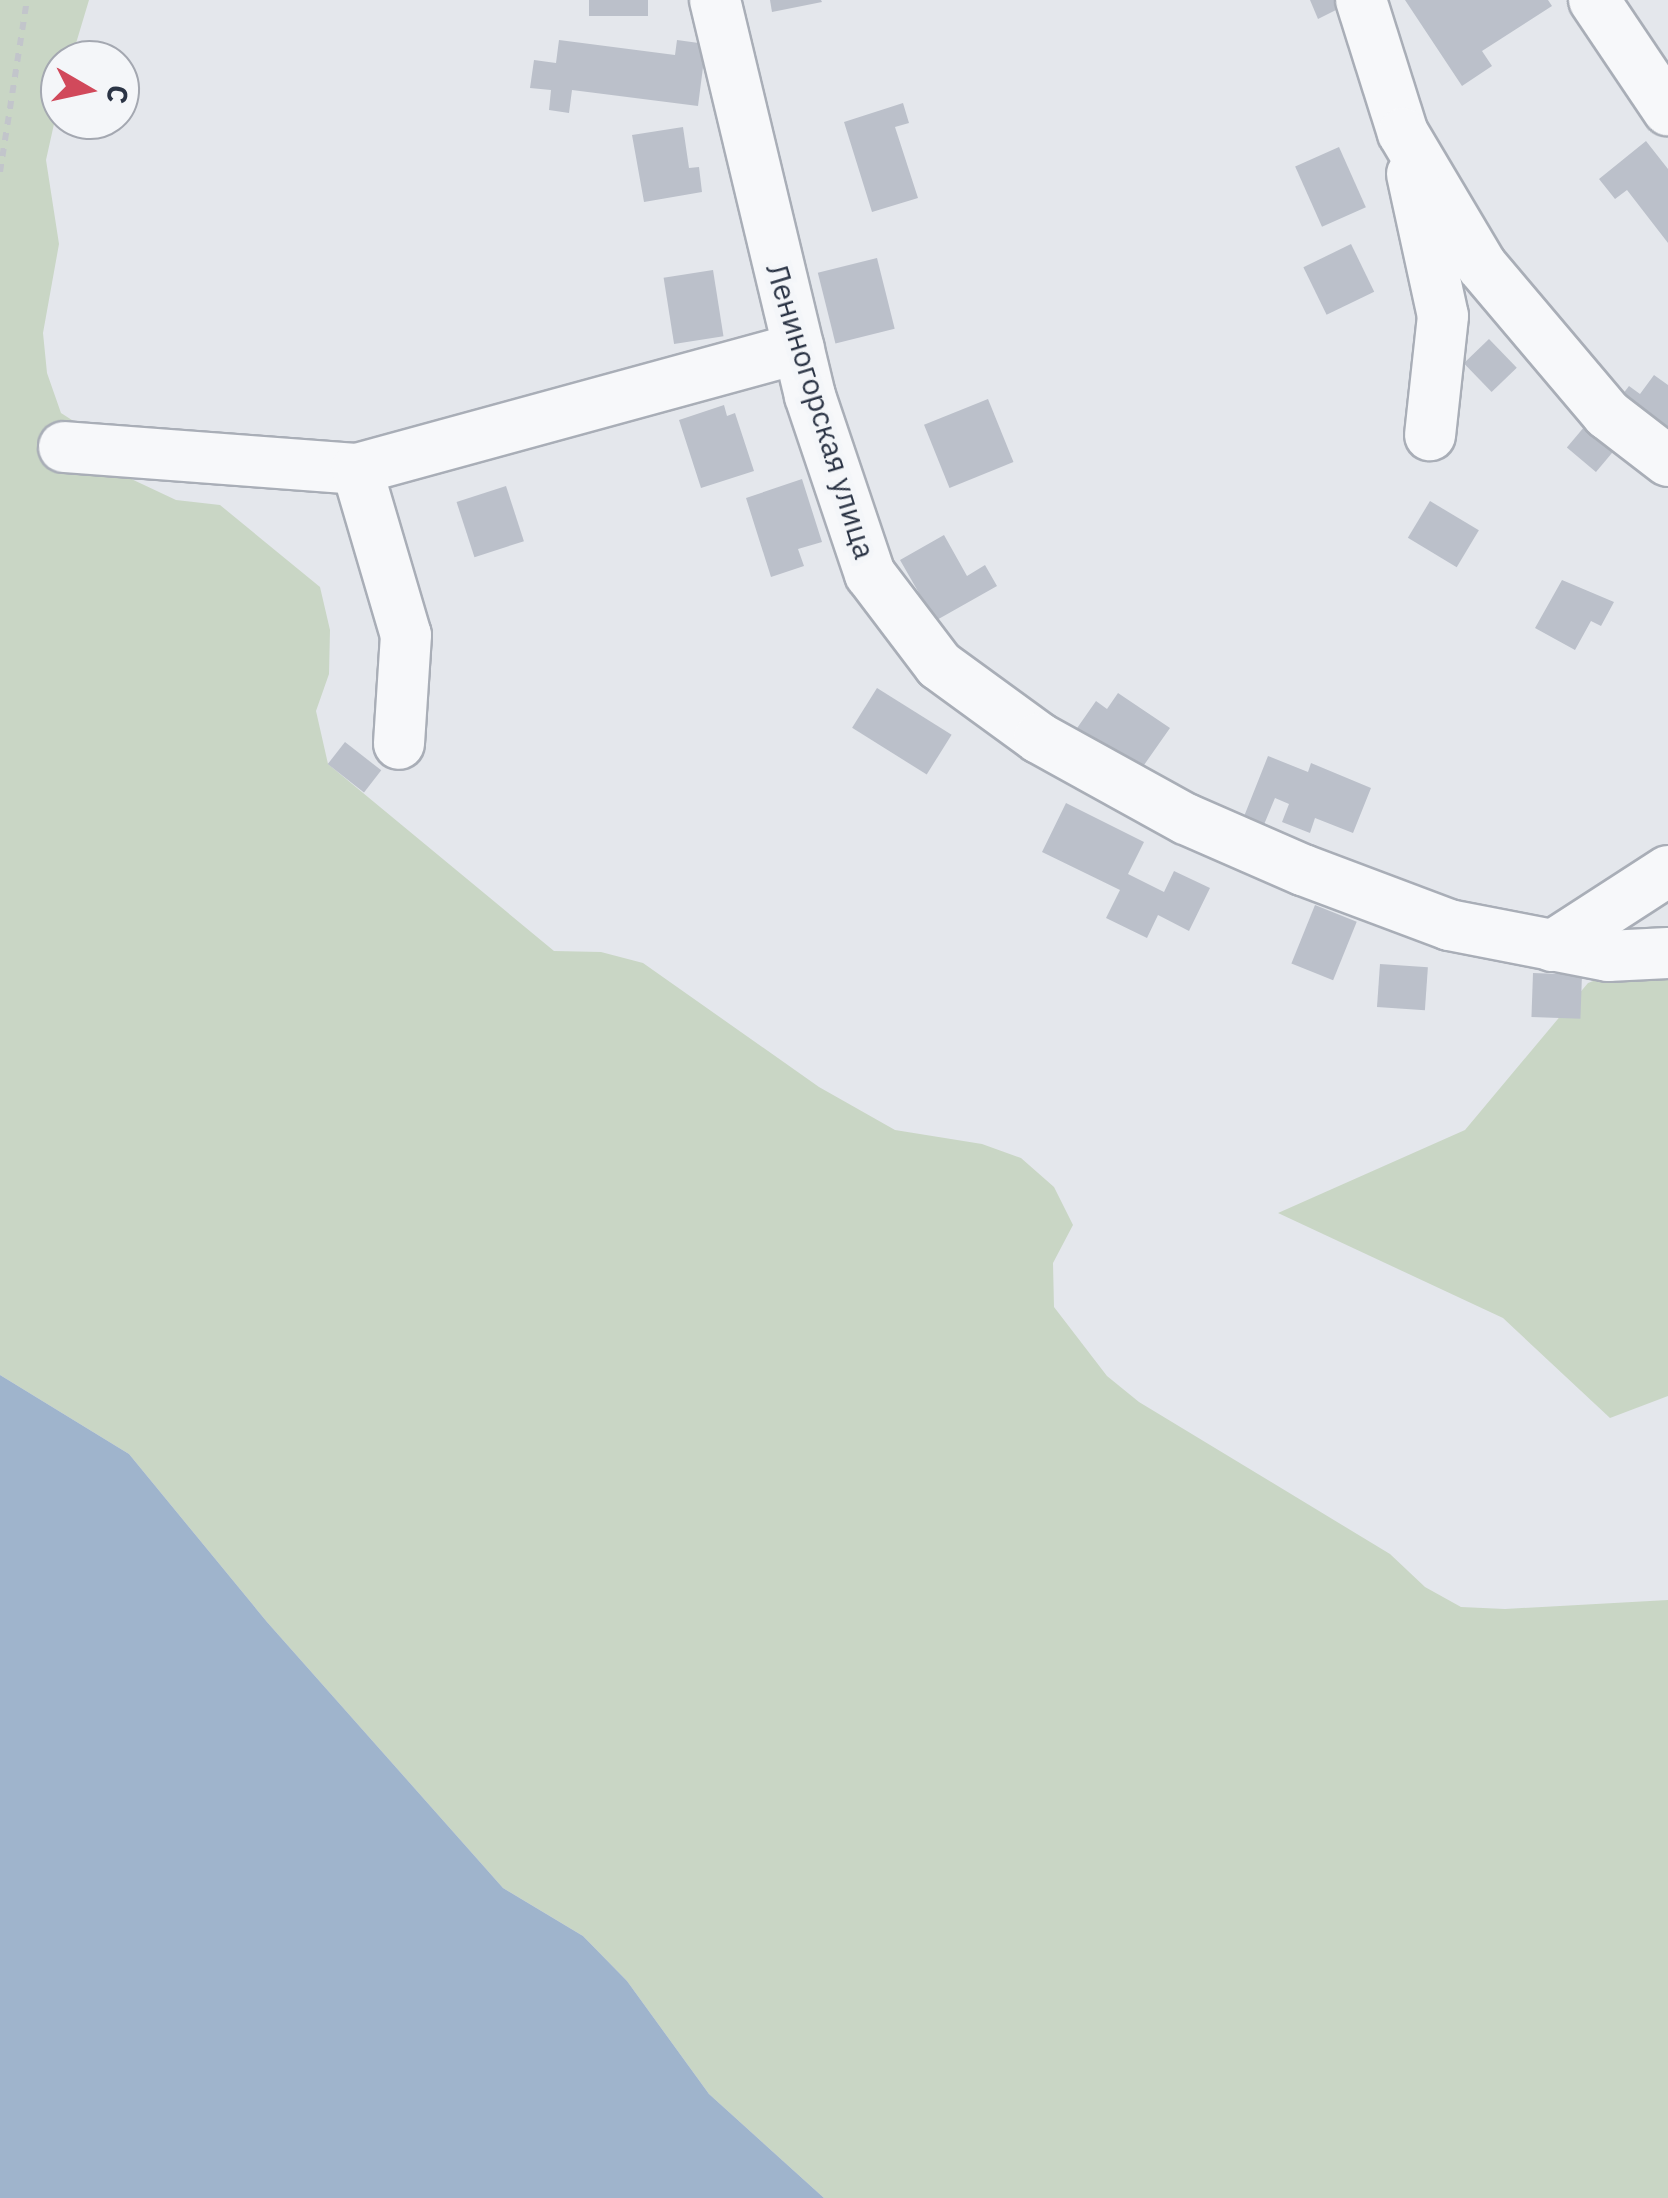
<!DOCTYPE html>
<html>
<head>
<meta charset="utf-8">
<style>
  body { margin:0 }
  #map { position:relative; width:1668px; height:2198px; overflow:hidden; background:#e4e7ec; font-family:"IBM Plex Sans",sans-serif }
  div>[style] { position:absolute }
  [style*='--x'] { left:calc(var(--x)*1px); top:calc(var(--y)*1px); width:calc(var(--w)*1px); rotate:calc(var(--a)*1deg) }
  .green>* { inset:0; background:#c9d6c5 }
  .water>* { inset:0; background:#9fb4cc }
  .building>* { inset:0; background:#bbc0ca; transform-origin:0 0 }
  .path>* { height:6px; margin-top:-3px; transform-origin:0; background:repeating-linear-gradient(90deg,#c2c5cb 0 8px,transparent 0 16px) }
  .roads { filter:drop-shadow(2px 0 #a9aeb7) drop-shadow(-2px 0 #a9aeb7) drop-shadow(0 2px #a9aeb7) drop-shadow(0 -2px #a9aeb7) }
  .minor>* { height:50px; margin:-25px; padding:0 25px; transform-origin:25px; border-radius:25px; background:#f7f8fa }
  span { translate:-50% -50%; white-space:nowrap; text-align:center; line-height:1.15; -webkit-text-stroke:10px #f4f6f9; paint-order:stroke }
  .street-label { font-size:30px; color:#2b3445 }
  .north { position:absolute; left:40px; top:40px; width:100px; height:100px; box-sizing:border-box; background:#f4f6f9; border:2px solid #a4a8b1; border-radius:50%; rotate:99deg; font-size:28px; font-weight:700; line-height:40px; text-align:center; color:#2b3445 }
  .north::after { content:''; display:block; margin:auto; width:35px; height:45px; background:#d1495b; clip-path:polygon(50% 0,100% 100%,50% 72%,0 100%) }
</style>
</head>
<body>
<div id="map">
  <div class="green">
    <div style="clip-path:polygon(0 0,89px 0,71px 60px,60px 60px,60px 97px,46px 160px,59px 244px,43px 333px,47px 373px,61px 413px,75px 422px,93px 461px,176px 500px,220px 505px,320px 587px,330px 630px,329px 674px,316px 711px,328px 764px,554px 951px,601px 952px,643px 963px,819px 1087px,895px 1130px,982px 1144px,1021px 1158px,1054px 1187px,1073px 1225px,1053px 1263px,1054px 1307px,1107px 1376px,1139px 1402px,1390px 1554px,1425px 1587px,1461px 1607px,1505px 1609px,1668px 1600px,1668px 2198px,824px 2198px,709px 2094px,627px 1981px,583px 1936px,503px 1888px,267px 1622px,129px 1454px,0 1375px)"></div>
    <div style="clip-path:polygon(1668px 953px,1668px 1396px,1610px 1418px,1503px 1318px,1278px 1213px,1465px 1130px,1588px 983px)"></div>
  </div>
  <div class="water">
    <div style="clip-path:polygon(0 1375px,129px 1454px,267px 1622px,503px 1888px,583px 1936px,627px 1981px,709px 2094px,824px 2198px,0 2198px)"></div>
  </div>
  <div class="building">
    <div style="left:589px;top:0;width:59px;height:16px"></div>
    <div style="clip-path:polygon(770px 0,821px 0,822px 2px,772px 12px)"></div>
    <div style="clip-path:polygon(1310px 0,1348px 0,1350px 3px,1318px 19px)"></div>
    <div style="clip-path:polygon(1405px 0,1548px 0,1552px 6px,1482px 51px,1492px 66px,1462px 86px)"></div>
    <div style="clip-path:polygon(559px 40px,675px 55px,677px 40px,706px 44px,698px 106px,572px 90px,569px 113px,549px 110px,551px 90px,530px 88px,534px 60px,556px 63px)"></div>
    <div style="clip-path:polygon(903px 103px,909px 123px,895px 127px,918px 198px,872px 212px,844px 122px)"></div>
    <div style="clip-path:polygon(683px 127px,689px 168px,699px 167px,702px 192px,644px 202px,632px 135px)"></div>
    <div style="clip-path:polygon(1646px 141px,1668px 169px,1668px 243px,1627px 190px,1615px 199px,1599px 179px)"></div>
    <div style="left:1339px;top:147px;width:66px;height:48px;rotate:66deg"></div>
    <div style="left:1351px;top:244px;width:53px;height:53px;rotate:64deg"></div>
    <div style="left:877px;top:258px;width:73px;height:61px;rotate:76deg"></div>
    <div style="left:713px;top:270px;width:67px;height:50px;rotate:81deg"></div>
    <div style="left:1489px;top:339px;width:40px;height:35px;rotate:46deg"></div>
    <div style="clip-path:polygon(1654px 375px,1668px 385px,1668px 440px,1616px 403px,1629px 386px,1640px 394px)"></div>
    <div style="left:988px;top:399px;width:68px;height:69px;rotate:68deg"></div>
    <div style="clip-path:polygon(724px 405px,727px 416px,735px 413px,754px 471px,701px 488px,679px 420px)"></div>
    <div style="left:1590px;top:420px;width:38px;height:36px;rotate:40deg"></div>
    <div style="clip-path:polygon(802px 479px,822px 542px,798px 549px,804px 566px,771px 577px,746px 498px)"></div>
    <div style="left:506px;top:486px;width:58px;height:52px;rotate:72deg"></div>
    <div style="left:1430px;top:501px;width:57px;height:43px;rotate:31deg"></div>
    <div style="clip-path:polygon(944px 535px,967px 576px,985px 565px,997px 586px,935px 621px,900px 560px)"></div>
    <div style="clip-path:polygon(1562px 580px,1614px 602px,1601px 626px,1591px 621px,1575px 650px,1535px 628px)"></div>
    <div style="left:877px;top:688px;width:88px;height:47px;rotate:32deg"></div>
    <div style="clip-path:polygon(1118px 693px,1170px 728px,1137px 775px,1075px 731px,1096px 701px,1107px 709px)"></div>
    <div style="left:345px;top:742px;width:46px;height:28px;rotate:38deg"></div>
    <div style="clip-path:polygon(1268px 756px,1308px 772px,1311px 763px,1371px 788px,1353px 833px,1315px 818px,1310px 833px,1282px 822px,1289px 804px,1275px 798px,1263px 827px,1243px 819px)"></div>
    <div style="clip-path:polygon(1066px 803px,1144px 842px,1128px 874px,1164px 892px,1174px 871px,1210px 888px,1189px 931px,1158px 915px,1147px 938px,1106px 918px,1120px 890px,1042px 852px)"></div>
    <div style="left:1315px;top:905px;width:45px;height:63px;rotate:22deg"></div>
    <div style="left:1380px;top:964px;width:48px;height:43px;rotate:4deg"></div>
    <div style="left:1533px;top:973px;width:49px;height:44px;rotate:2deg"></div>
  </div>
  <div class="path">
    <div style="--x:0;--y:172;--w:174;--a:-81.1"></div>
  </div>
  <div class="roads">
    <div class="minor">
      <div style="--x:715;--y:0;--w:407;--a:76.5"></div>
      <div style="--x:810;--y:396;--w:188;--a:71.4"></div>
      <div style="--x:870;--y:574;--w:114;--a:52.8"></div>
      <div style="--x:939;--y:665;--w:124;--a:36.1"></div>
      <div style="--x:1039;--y:738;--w:168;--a:28.9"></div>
      <div style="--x:1186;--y:819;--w:128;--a:23.6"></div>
      <div style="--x:1303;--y:870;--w:156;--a:20.6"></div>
      <div style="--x:1449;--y:925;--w:162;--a:11"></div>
      <div style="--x:1608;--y:956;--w:60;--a:-2.9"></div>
      <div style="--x:1361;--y:0;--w:139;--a:72.5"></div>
      <div style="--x:1403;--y:133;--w:155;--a:59.3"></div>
      <div style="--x:1482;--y:266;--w:194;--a:49.8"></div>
      <div style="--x:1607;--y:414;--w:77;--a:37.6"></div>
      <div style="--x:1594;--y:0;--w:133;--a:56.1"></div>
      <div style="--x:1412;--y:174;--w:145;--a:77.7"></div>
      <div style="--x:1443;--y:316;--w:120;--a:96.2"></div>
      <div style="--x:64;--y:447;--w:294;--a:4.3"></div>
      <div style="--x:357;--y:469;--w:458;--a:-15.3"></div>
      <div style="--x:357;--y:469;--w:173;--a:73.6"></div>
      <div style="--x:406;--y:635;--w:109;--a:93.7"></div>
      <div style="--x:1552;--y:946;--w:138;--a:-32.9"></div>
    </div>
  </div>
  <div class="street-label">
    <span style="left:821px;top:411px;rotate:73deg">Лениногорская улица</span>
  </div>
  <div class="north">С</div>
</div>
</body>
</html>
